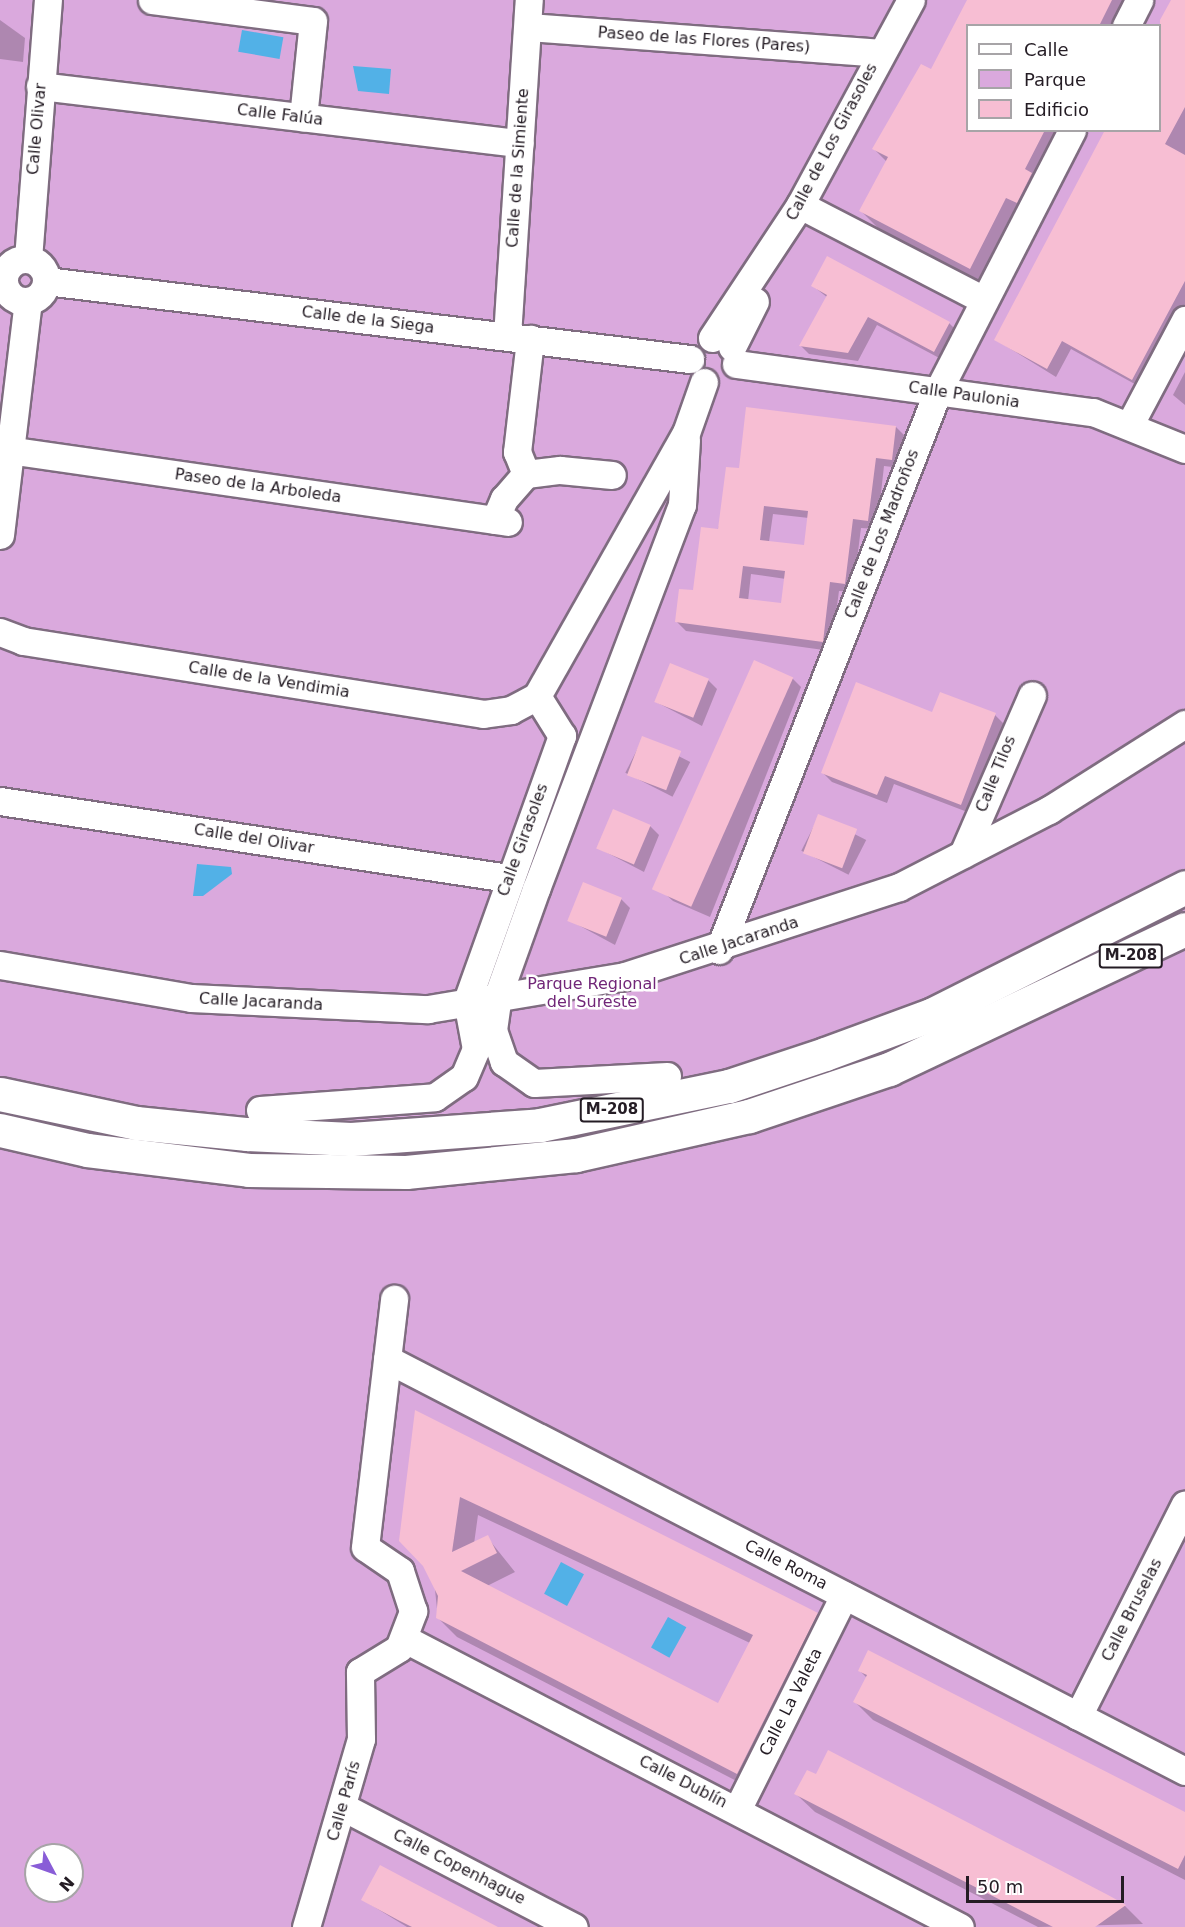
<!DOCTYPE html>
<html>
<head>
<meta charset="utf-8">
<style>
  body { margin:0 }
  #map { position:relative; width:1185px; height:1927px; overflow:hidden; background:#fbe6fd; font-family:"DejaVu Sans",sans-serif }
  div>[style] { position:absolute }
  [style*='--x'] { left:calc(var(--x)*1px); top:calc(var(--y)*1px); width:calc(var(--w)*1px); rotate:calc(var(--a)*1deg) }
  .green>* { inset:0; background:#daa9dd }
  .water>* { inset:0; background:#52b1e7; transform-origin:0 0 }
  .shadow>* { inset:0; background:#0003; transform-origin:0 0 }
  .building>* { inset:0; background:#f7bed3; transform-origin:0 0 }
  .roads { filter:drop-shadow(2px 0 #7f6c80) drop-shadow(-2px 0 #7f6c80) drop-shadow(0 2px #7f6c80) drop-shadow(0 -2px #7f6c80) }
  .minor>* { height:27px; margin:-13.5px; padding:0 13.5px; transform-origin:13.5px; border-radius:13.5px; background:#fff }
  .minor>.ring { margin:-13.5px; padding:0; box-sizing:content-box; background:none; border:27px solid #fff; border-radius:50% }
  .major>* { height:33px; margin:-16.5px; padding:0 16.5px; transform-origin:16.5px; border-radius:16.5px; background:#fff }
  span { translate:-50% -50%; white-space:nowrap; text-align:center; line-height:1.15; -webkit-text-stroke:5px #fff; paint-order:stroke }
  .shield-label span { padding:2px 4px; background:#fff; border:2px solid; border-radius:4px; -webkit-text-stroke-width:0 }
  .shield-label { font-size:15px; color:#241c24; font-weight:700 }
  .street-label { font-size:16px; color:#241c24 }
  .park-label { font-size:16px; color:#712678 }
  .legend { position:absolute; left:966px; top:24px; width:195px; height:108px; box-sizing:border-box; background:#fff; border:2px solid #a7a4a7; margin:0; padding:8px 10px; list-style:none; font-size:18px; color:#241c24 }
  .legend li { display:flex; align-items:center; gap:12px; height:30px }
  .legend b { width:30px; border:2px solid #a7a4a7 }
  .north { position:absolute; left:24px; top:1843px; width:60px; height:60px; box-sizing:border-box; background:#fff; border:2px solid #a7a4a7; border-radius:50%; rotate:131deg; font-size:16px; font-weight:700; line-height:24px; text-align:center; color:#241c24 }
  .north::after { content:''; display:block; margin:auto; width:21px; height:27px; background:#895dd7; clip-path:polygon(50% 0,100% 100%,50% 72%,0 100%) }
  .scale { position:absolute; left:966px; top:1876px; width:158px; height:27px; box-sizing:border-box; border:3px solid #241c24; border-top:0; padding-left:8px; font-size:18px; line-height:21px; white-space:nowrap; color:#241c24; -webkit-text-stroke:4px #fff; paint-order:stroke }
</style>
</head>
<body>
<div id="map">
  <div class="green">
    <div style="clip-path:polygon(evenodd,0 0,1185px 0,1185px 1927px,0 1927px,0 0,968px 26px,1160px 26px,1160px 130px,968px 130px,968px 26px,0 0,36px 1855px,72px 1855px,72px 1891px,36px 1891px,36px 1855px)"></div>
  </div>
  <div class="water">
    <div style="left:242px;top:30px;width:42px;height:22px;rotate:10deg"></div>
    <div style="clip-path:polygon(353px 66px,391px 69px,389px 94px,358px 91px)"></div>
    <div style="clip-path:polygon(197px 864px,231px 867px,232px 874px,203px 896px,193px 896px)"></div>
    <div style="left:561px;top:1562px;width:26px;height:36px;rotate:28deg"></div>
    <div style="left:668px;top:1617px;width:21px;height:35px;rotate:29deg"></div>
  </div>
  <div class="shadow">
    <div style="clip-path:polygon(969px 0,1124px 0,1127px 26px,968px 26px,968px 130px,1072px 130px,988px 286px,880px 230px,861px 211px,887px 162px,874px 149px,921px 66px,932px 71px)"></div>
    <div style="clip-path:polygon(1173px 0,1185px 0,1185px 304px,1142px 388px,1071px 349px,1056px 377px,996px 340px,1160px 130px,1160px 26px)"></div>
    <div style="clip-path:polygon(0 20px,25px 38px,23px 62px,0 59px)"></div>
    <div style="clip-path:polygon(813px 286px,949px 323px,958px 332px,943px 360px,877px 325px,858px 361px,809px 354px,801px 346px,828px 298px)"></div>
    <div style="clip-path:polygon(1185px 372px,1185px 405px,1173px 395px)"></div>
    <div style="clip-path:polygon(evenodd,896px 427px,905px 436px,901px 468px,884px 466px,877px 529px,861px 528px,853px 592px,839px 591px,831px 651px,686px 631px,677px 622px,694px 592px,740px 470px,896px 427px,773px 514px,809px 518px,806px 547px,769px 542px,773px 514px,896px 427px,751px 574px,786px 579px,783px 605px,748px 601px,751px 574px)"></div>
    <div style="clip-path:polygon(792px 678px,801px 687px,710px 917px,673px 901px,663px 892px)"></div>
    <div style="clip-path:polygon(708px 680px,717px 689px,702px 726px,656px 702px)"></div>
    <div style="clip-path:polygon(933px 714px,995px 715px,1004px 724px,970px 813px,894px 784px,887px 803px,832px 782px,823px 773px)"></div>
    <div style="left:643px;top:738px;width:53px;height:39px;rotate:27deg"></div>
    <div style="left:819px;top:816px;width:53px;height:39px;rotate:27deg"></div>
    <div style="clip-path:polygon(650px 826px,659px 835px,644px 872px,598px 848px)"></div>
    <div style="clip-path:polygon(621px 899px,630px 908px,615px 945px,569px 920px)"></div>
    <div style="clip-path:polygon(evenodd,416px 1412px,817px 1614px,835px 1632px,756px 1791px,457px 1637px,438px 1618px,416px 1412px,478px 1515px,750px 1643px,719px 1705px,487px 1586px,515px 1572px,487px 1537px,474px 1544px,478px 1515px)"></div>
    <div style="clip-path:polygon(860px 1671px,1185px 1814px,1185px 1880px,873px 1720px,855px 1702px,867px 1678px)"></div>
    <div style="clip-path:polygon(796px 1794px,1125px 1906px,1143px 1924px,1038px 1927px,815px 1812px)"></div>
    <div style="clip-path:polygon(363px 1900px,496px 1927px,407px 1927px)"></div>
  </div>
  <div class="building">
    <div style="clip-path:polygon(967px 0,1112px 0,1099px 26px,968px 26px,968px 130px,1045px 130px,1025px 169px,1032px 173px,1017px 203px,1006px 198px,970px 269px,859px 211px,888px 157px,872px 149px,921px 64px,931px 69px)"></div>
    <div style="clip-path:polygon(1171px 0,1185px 0,1185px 107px,1165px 144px,1185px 155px,1185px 281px,1132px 380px,1062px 341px,1047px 369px,994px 340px,1105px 130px,1160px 130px,1160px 20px)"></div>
    <div style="clip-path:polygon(827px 256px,950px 322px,934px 352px,868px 317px,848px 353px,799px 346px,827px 295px,811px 286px)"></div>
    <div style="clip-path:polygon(evenodd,746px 407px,896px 426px,892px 460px,876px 458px,868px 521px,853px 519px,845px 584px,830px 582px,823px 642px,675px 622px,679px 589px,693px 590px,701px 527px,718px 529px,726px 467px,739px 468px,746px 407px,764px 506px,808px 511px,804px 545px,760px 540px,764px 506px,746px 407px,743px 566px,785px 571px,781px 603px,739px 598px,743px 566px)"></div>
    <div style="left:754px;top:660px;width:43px;height:251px;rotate:24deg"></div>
    <div style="left:670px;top:663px;width:42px;height:42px;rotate:22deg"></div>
    <div style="clip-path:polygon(856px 682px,932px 712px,940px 692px,996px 713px,961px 805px,885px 776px,877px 795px,821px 773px)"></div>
    <div style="left:642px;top:736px;width:42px;height:42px;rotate:21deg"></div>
    <div style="left:613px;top:809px;width:41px;height:43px;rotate:23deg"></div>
    <div style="left:818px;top:814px;width:42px;height:42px;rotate:21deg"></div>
    <div style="left:583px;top:882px;width:42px;height:42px;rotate:22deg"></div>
    <div style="clip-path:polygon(evenodd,415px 1410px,818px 1613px,737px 1774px,436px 1618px,438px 1596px,423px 1566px,399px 1541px,415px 1410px,460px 1497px,753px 1635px,718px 1703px,461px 1571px,497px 1553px,488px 1535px,452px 1552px,460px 1497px)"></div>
    <div style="clip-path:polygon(868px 1650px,1185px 1812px,1185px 1855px,1178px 1869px,853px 1702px,867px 1675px,858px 1671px)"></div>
    <div style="clip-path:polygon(828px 1750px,1108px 1895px,1126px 1905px,1095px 1927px,1053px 1927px,794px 1794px,807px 1770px,816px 1774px)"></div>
    <div style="clip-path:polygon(380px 1865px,412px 1882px,498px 1927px,412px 1927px,398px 1920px,361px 1900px)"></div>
  </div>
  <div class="roads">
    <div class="minor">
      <div style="--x:152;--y:0;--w:162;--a:7.4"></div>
      <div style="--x:313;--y:21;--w:97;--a:95.9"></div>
      <div style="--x:1126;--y:26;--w:29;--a:-63"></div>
      <div style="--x:528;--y:27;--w:352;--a:4.2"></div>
      <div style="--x:40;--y:86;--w:483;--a:6.8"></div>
      <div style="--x:800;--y:205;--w:207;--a:27.3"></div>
      <div style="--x:28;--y:259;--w:260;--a:-85.6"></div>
      <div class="ring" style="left:4px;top:259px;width:15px;height:15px"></div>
      <div style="--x:46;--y:281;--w:649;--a:6.91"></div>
      <div style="--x:507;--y:336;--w:337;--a:-86.3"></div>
      <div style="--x:712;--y:338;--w:159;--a:-56.5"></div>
      <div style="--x:800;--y:205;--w:233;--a:-61.6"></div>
      <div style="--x:732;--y:347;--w:51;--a:-63.4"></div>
      <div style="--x:736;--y:364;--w:360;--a:7.7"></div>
      <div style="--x:1093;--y:412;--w:99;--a:21.9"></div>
      <div style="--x:1130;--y:424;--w:118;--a:-62.1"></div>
      <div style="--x:8;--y:450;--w:505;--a:8.19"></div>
      <div style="--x:526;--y:474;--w:24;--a:-112"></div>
      <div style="--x:517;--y:452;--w:114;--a:-83.4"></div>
      <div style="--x:495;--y:520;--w:23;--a:-67"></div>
      <div style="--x:504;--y:499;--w:33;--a:-49"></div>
      <div style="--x:526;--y:474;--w:34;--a:-7"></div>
      <div style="--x:560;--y:470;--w:52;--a:5.5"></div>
      <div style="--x:0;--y:535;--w:236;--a:-83.2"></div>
      <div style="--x:0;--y:632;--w:25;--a:21"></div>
      <div style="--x:23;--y:641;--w:466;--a:9"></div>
      <div style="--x:483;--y:714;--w:28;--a:-8"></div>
      <div style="--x:511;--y:710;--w:30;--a:-28"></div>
      <div style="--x:0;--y:801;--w:514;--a:8.62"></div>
      <div style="--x:963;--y:854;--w:173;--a:-66.5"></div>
      <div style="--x:719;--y:950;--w:600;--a:-68.61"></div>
      <div style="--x:938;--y:391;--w:293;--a:-62.8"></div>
      <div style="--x:0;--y:965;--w:194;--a:9.8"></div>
      <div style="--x:191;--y:998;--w:237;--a:2.7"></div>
      <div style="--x:428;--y:1009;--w:200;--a:-9.5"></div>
      <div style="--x:625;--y:976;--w:288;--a:-18"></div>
      <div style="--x:899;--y:887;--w:169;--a:-27.2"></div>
      <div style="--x:1049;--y:810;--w:161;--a:-32.3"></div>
      <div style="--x:667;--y:1076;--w:133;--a:177"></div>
      <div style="--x:534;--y:1083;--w:37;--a:-145"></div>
      <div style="--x:504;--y:1062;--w:34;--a:-109"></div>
      <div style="--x:493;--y:1030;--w:35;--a:-82"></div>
      <div style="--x:498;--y:995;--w:113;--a:-70.3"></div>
      <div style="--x:536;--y:889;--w:411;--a:-69.2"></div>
      <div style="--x:682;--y:505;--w:65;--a:-86.5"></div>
      <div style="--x:260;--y:1110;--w:175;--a:-4.2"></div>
      <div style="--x:435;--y:1097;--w:35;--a:-35"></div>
      <div style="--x:464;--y:1077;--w:30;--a:-67"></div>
      <div style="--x:476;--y:1049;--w:49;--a:-100.6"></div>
      <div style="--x:467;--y:1001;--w:282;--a:-70.3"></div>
      <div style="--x:562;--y:736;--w:47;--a:-122"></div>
      <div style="--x:537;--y:696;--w:302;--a:-60.5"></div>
      <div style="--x:686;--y:433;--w:54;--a:-70.6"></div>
      <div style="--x:387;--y:1359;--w:898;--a:27.31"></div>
      <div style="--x:405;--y:1639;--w:625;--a:27.43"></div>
      <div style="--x:1078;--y:1716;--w:237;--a:-63.2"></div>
      <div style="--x:343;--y:1807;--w:260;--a:27.5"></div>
      <div style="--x:737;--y:1810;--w:240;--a:-63.5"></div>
      <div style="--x:306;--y:1927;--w:196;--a:-73.7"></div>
      <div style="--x:361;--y:1739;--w:67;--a:-90.9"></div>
      <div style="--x:360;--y:1672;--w:46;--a:-31.6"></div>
      <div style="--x:399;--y:1648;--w:40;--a:-69"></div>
      <div style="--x:413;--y:1611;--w:42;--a:-108"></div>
      <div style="--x:400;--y:1571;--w:42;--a:-145.6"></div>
      <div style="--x:365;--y:1547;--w:250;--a:-83.3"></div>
    </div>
    <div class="major">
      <div style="--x:0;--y:1094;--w:139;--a:12"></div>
      <div style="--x:136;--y:1123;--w:112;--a:5.7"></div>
      <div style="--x:247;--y:1134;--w:104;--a:2.8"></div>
      <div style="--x:351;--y:1139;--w:190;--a:-4.2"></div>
      <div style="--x:540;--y:1125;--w:193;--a:-11.7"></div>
      <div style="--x:729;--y:1086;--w:101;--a:-18.4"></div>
      <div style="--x:825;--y:1054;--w:115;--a:-20.3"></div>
      <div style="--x:933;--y:1014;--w:282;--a:-26.7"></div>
      <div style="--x:0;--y:1130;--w:89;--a:12.9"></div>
      <div style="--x:87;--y:1150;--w:163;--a:7"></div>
      <div style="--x:249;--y:1170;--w:157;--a:0.7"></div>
      <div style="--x:406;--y:1172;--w:171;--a:-5.7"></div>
      <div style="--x:576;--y:1155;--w:177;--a:-12.7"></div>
      <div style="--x:749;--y:1116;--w:148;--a:-18.6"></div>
      <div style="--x:889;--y:1069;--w:327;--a:-25.3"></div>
    </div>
  </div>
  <div class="shield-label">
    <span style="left:1131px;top:956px">M-208</span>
    <span style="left:612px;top:1110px">M-208</span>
  </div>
  <div class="street-label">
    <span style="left:704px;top:40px;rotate:4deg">Paseo de las Flores (Pares)</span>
    <span style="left:280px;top:115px;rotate:7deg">Calle Falúa</span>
    <span style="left:37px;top:129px;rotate:-85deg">Calle Olivar</span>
    <span style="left:832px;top:142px;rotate:-62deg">Calle de Los Girasoles</span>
    <span style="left:518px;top:168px;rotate:-86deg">Calle de la Simiente</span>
    <span style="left:368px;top:320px;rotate:7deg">Calle de la Siega</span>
    <span style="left:964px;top:395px;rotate:8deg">Calle Paulonia</span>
    <span style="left:258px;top:486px;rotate:8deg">Paseo de la Arboleda</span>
    <span style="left:882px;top:534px;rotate:-69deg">Calle de Los Madroños</span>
    <span style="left:269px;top:680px;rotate:9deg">Calle de la Vendimia</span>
    <span style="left:996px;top:774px;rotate:-68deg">Calle Tilos</span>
    <span style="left:254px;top:839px;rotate:9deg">Calle del Olivar</span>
    <span style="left:523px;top:840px;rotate:-70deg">Calle Girasoles</span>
    <span style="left:739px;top:941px;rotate:-18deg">Calle Jacaranda</span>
    <span style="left:261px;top:1002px;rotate:3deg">Calle Jacaranda</span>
    <span style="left:786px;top:1565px;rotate:27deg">Calle Roma</span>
    <span style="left:1132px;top:1610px;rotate:-63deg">Calle Bruselas</span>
    <span style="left:791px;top:1702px;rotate:-63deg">Calle La Valeta</span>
    <span style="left:683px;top:1782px;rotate:27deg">Calle Dublín</span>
    <span style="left:344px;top:1801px;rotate:-74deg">Calle París</span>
    <span style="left:459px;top:1867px;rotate:27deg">Calle Copenhague</span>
  </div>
  <div class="park-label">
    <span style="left:592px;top:993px">Parque Regional<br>del Sureste</span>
  </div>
  <ul class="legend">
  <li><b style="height:8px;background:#fff"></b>Calle</li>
  <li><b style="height:16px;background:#daa9dd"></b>Parque</li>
  <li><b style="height:16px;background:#f7bed3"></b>Edificio</li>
  </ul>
  <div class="north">N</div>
  <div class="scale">50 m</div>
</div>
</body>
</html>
